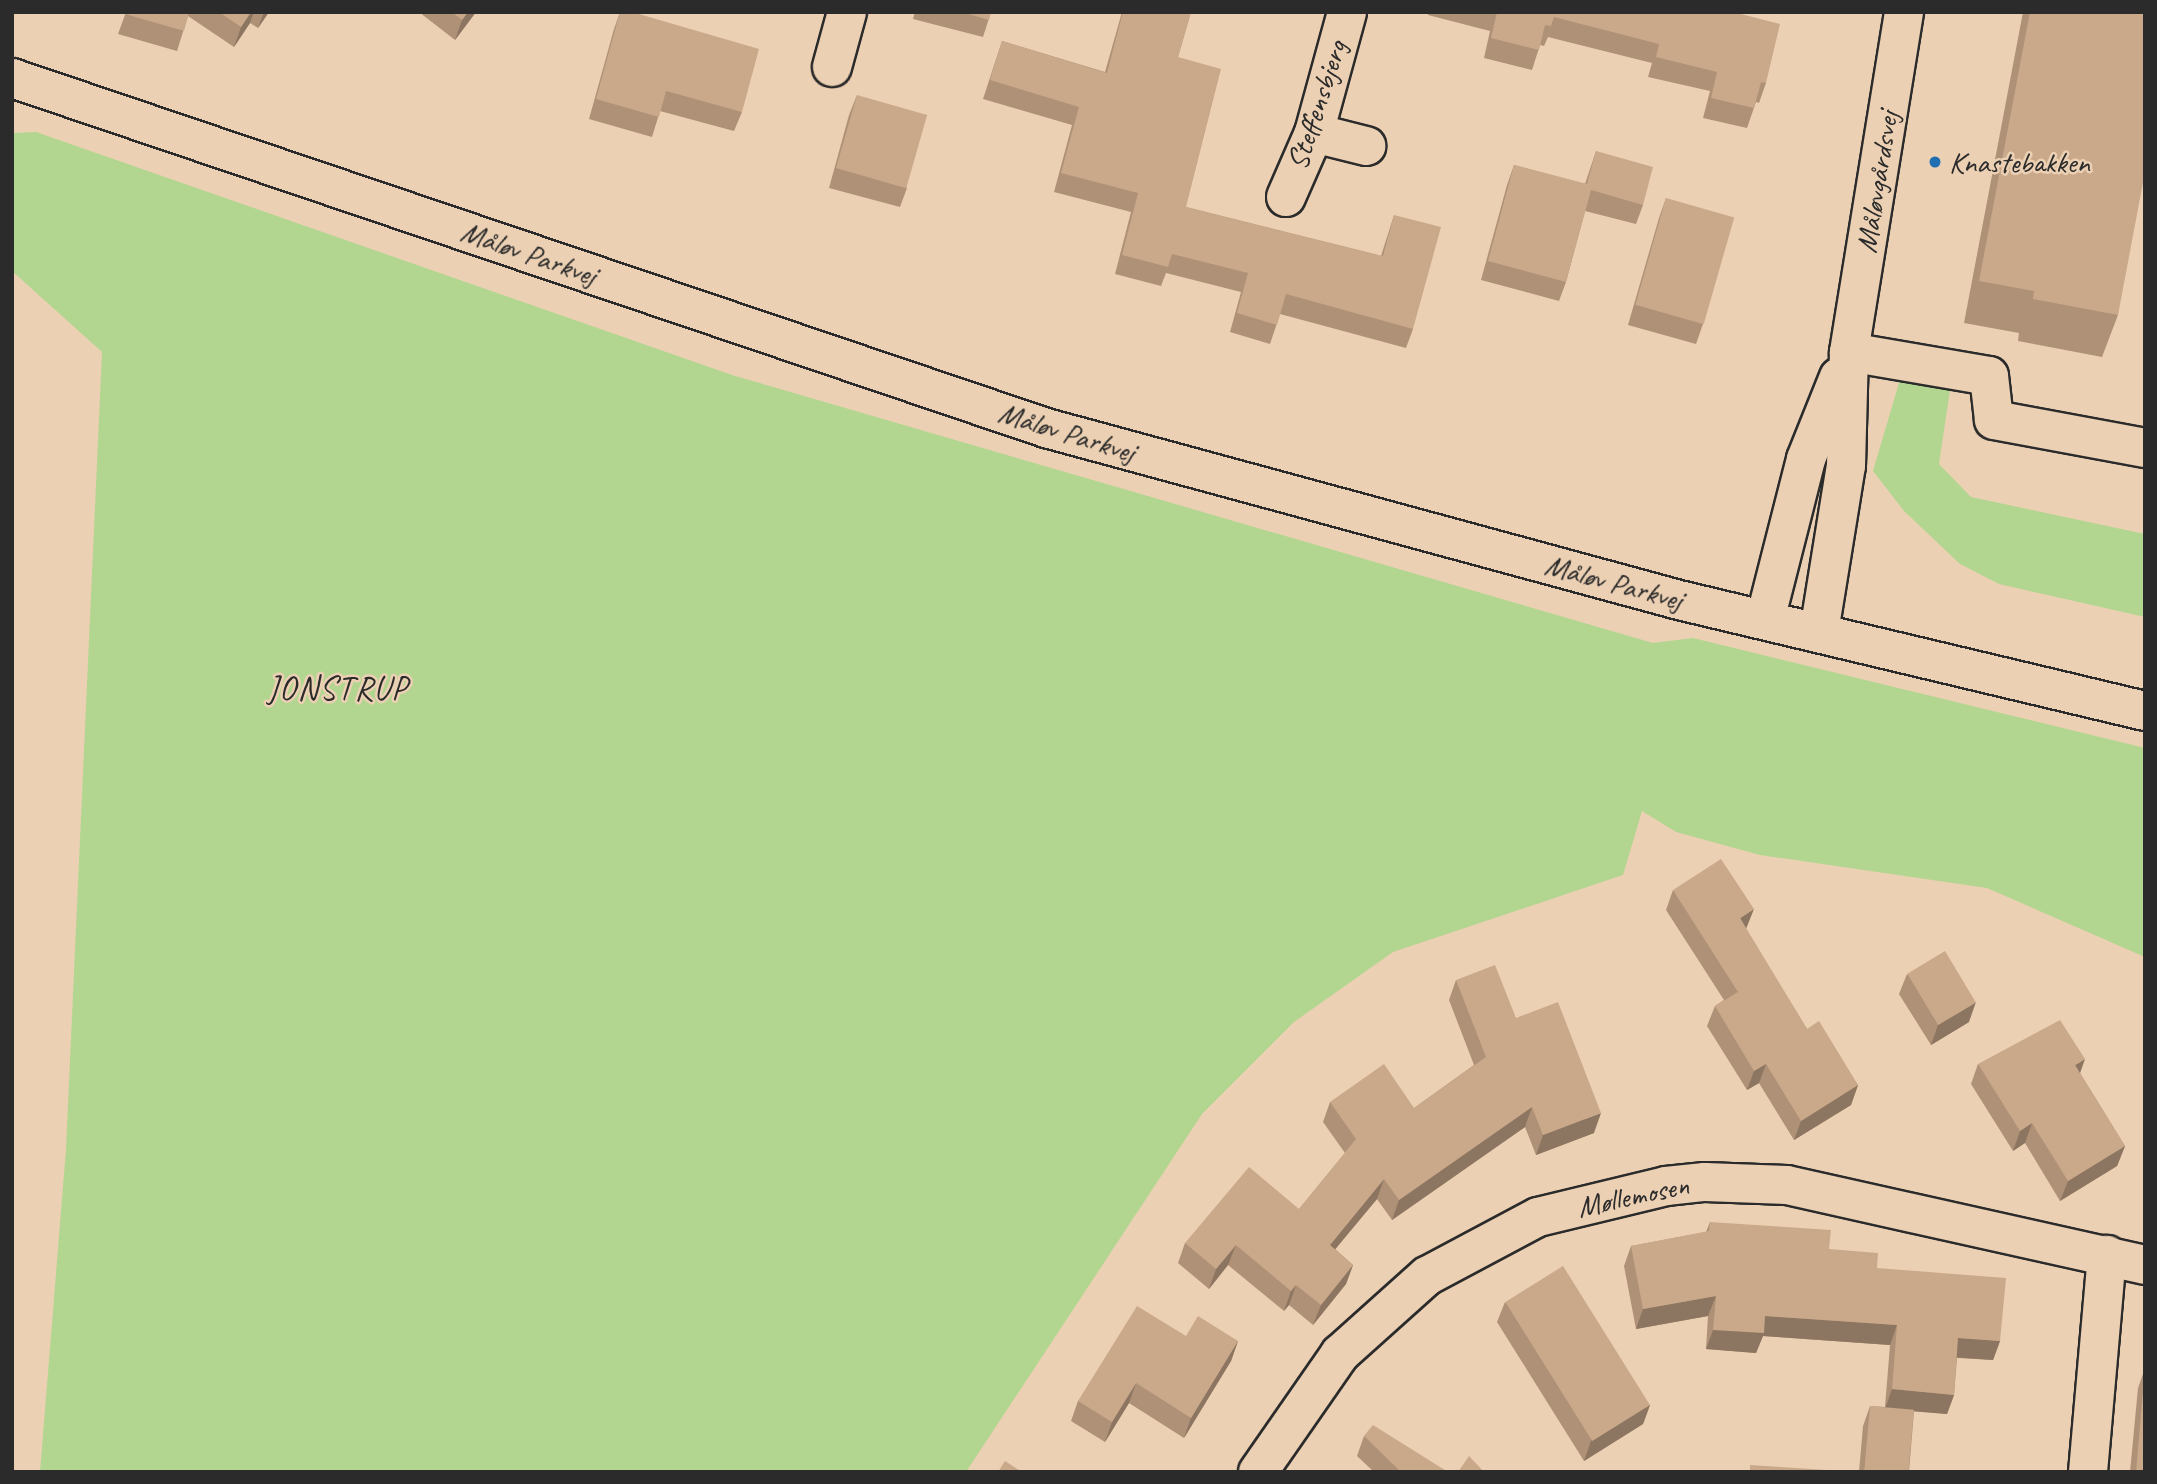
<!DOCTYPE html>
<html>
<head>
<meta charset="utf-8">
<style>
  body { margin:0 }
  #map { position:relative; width:2157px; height:1484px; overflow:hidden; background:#ecd0b3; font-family:Caveat,sans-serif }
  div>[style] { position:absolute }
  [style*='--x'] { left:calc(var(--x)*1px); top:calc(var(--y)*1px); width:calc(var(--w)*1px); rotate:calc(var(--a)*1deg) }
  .green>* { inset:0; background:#b2d690 }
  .roads { filter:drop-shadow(2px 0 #2b2b2b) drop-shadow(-2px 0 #2b2b2b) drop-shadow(0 2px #2b2b2b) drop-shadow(0 -2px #2b2b2b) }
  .minor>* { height:38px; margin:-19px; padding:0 19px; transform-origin:19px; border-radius:19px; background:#ecd0b3 }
  .wall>* { inset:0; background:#ae9177 }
  .shaded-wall>* { inset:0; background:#8d7661 }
  .building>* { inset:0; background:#caa98a; transform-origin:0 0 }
  .dots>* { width:19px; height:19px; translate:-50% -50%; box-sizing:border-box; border:4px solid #ecd0b3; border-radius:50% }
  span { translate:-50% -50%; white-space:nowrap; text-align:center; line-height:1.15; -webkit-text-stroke:5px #ecd0b3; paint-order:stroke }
  .street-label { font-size:30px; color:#2b2b2b }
  .poi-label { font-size:30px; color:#2b2b2b }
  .left { translate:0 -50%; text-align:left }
  .quarter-label { font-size:33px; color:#2b2b2b; letter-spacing:2px }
  .frame { position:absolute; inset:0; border:14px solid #2b2b2b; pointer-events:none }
</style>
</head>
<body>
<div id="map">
  <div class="green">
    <div style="clip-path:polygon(36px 132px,732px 375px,1653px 643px,1693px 638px,2145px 748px,2145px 957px,1987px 888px,1760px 855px,1676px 832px,1642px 811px,1623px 875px,1393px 952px,1294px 1022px,1202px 1114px,966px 1472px,40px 1472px,66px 1149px,102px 352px,12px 271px,12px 133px)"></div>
    <div style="clip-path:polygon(1901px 376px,1950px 390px,1939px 464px,1971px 497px,2145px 534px,2145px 617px,1999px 584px,1960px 564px,1904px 511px,1873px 471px)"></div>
  </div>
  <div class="roads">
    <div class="minor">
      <div style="--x:832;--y:67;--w:57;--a:-74.7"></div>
      <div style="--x:12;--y:78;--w:1092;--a:18.7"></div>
      <div style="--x:1046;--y:428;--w:656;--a:15.2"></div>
      <div style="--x:1679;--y:600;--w:479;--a:13.4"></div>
      <div style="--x:1314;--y:133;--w:54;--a:14"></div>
      <div style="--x:1286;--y:197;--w:70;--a:-66.4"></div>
      <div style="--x:1314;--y:133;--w:125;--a:-74.7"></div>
      <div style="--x:1849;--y:352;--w:142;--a:9.7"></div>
      <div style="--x:1989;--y:376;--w:44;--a:83.5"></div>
      <div style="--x:1994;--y:420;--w:154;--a:10.5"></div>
      <div style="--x:1765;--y:620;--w:166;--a:-75.7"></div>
      <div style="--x:1806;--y:459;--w:88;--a:-68.1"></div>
      <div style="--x:1819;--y:632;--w:168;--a:-80.8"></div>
      <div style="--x:1846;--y:466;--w:114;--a:-88.5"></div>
      <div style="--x:1849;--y:352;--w:344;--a:-80.8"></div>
      <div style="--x:1258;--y:1472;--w:144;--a:-55.2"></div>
      <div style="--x:1340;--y:1354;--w:117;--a:-41.9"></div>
      <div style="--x:1427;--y:1276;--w:126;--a:-28"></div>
      <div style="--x:1538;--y:1217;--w:132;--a:-13.6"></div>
      <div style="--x:1666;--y:1186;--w:39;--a:-6"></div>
      <div style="--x:1705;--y:1182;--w:82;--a:2.1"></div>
      <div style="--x:1787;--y:1185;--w:367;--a:12.6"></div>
      <div style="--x:2088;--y:1472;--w:218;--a:-85"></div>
    </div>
  </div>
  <div class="wall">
    <div style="clip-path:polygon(126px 12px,269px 12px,258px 28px,250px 23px,234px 47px,188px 16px,177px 51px,118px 34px)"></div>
    <div style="clip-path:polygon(419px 12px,476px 12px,455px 40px)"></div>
    <div style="clip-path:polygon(620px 12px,742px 112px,734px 131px,660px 111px,652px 137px,589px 119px,614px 29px)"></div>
    <div style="clip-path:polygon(915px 12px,991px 12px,983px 37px,913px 19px)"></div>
    <div style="clip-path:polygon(1122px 12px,1191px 12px,1178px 57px,1186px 207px,1381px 256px,1394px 215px,1413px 329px,1406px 348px,1280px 314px,1270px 344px,1230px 332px,1241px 292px,1166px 273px,1161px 286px,1115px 274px,1131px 212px,1054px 192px,1072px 125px,983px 99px,1002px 41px,1105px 72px)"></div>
    <div style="clip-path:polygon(1428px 12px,1733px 12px,1766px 83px,1759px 103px,1756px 102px,1747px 128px,1703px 118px,1710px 91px,1648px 77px,1652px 63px,1548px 37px,1544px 46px,1540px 45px,1532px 70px,1484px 58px,1490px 31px,1428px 15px)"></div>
    <div style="clip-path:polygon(2023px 12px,2134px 12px,2118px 315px,2102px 357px,2018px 341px,2019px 333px,1964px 323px)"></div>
    <div style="clip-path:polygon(857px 95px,907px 188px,900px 207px,829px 188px,849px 115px)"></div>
    <div style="clip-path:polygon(1596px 151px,1643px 205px,1636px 224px,1585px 211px,1566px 282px,1559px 301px,1481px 280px,1507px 185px,1514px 165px,1585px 184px)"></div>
    <div style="clip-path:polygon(1666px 198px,1703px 324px,1696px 344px,1628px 325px,1659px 218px)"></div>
    <div style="clip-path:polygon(1673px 890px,1746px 929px,1807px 1029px,1858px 1085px,1851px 1105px,1794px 1140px,1759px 1083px,1747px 1090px,1707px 1026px,1715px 1006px,1724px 1000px,1666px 910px)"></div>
    <div style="clip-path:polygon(1907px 974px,1969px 1022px,1931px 1045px,1899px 994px)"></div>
    <div style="clip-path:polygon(1456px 980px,1516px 1018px,1594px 1133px,1536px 1155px,1525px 1127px,1392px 1220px,1377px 1199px,1335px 1249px,1353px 1265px,1346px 1284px,1313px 1325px,1289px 1305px,1284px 1311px,1228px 1265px,1209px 1289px,1178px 1263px,1185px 1243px,1299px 1209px,1345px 1153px,1323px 1122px,1330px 1102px,1414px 1108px,1474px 1065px,1449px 1000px)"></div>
    <div style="clip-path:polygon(1978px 1064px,2080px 1073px,2125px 1146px,2117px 1166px,2060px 1201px,2025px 1143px,2013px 1151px,1971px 1084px)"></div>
    <div style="clip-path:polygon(1710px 1222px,1829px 1249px,1877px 1268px,2000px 1341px,1993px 1360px,1957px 1358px,1954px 1395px,1947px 1414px,1914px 1411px,1909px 1472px,1859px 1472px,1863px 1426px,1870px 1406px,1885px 1407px,1890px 1345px,1763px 1336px,1756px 1353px,1706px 1349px,1708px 1316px,1636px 1329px,1624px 1266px,1631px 1246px,1706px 1232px)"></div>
    <div style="clip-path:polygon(1505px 1302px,1650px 1405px,1643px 1424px,1584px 1461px,1497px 1322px)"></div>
    <div style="clip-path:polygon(1186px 1336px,1238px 1341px,1231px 1361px,1184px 1438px,1129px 1403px,1105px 1442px,1071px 1421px,1078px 1401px)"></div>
    <div style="clip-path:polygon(2145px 1368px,2145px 1472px,2130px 1472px,2138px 1388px)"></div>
    <div style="clip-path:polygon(1364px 1436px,1448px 1472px,1374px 1472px,1357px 1456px)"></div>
  </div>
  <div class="shaded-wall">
    <div style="clip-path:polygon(251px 12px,254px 12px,250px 23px,234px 47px,241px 27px)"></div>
    <div style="clip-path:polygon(264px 12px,269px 12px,258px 28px)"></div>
    <div style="clip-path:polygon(468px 12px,476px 12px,455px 40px,462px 20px)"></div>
    <div style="clip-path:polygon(1754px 909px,1746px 929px,1740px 918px)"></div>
    <div style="clip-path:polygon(1976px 1002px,1969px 1022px,1931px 1045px,1938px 1025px)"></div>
    <div style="clip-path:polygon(2085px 1059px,2078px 1079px,2075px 1065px)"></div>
    <div style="clip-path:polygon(1766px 1064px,1759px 1083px,1747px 1090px,1754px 1071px)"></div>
    <div style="clip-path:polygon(1858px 1085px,1851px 1105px,1794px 1140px,1801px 1121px)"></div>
    <div style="clip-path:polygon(1532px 1107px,1525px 1127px,1392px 1220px,1399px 1200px)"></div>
    <div style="clip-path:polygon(1601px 1113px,1594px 1133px,1536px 1155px,1543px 1135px)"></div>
    <div style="clip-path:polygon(2032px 1123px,2025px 1143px,2013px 1151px,2020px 1131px)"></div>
    <div style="clip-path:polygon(2125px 1146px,2117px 1166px,2060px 1201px,2068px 1181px)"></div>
    <div style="clip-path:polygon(1384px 1179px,1377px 1199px,1323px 1264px,1330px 1245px)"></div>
    <div style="clip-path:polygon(1236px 1245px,1228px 1265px,1209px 1289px,1216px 1269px)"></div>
    <div style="clip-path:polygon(1353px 1265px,1346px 1284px,1313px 1325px,1321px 1305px)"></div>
    <div style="clip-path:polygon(1296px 1285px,1289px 1305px,1284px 1311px,1291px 1291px)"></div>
    <div style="clip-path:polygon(1716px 1296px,1708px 1316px,1636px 1329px,1643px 1309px)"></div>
    <div style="clip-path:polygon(1765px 1316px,1897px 1325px,1890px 1345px,1763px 1336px,1756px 1353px,1706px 1349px,1713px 1330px)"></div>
    <div style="clip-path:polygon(1958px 1338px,2000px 1341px,1993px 1360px,1951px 1357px)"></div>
    <div style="clip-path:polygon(1238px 1341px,1231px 1361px,1184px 1438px,1191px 1418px)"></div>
    <div style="clip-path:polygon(1136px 1383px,1129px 1403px,1105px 1442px,1112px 1422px)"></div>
    <div style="clip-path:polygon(1892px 1389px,1954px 1395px,1947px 1414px,1885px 1409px)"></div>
    <div style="clip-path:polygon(1650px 1405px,1643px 1424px,1584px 1461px,1591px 1441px)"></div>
  </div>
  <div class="building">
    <div style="clip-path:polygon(126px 12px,189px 12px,184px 31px,125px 14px)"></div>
    <div style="clip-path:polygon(219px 12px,251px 12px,241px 27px)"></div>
    <div style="clip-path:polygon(452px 12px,468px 12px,462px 20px)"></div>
    <div style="clip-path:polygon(620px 12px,632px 12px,759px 49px,742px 112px,666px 91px,659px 117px,596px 99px)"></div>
    <div style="clip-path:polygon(962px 12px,991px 12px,989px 20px)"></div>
    <div style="clip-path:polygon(1123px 12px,1191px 12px,1178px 57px,1221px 69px,1186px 207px,1383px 256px,1394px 215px,1441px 227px,1413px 329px,1286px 294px,1277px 325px,1237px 313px,1248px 273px,1172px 254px,1168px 267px,1122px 255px,1138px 193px,1061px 173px,1079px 107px,990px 80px,1002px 41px,1107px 73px)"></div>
    <div style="clip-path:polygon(1497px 12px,1733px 12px,1780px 24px,1766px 83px,1761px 82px,1754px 108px,1711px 98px,1717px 72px,1656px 57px,1659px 44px,1554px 17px,1551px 26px,1545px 25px,1539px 50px,1491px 38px)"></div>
    <div style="clip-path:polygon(2030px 12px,2134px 12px,2145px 15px,2145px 172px,2118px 315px,2033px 299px,2034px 291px,1979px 281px)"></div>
    <div style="left:857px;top:95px;width:73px;height:76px;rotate:16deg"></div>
    <div style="clip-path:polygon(1596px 151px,1653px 167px,1643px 205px,1591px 190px,1566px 282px,1488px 261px,1514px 165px,1587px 184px)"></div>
    <div style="left:1666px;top:198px;width:71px;height:111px;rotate:16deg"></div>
    <div style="clip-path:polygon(1721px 859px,1754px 909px,1740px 918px,1807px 1029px,1819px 1021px,1858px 1085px,1801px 1121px,1766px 1064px,1754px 1071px,1715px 1006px,1738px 992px,1673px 890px)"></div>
    <div style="left:1945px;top:951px;width:60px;height:44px;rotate:59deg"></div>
    <div style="clip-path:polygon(1495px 965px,1516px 1018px,1558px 1002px,1601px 1113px,1543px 1135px,1532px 1107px,1399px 1200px,1384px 1179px,1330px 1245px,1353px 1265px,1321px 1305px,1296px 1285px,1291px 1291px,1236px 1245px,1216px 1269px,1185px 1243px,1249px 1167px,1299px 1209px,1356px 1139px,1330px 1102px,1384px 1064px,1414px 1108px,1486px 1057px,1456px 980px)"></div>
    <div style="clip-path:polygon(2060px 1020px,2085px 1059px,2075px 1065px,2125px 1146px,2068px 1181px,2032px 1123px,2020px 1131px,1978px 1064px)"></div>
    <div style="clip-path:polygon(1710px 1222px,1831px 1230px,1829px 1249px,1878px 1253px,1877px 1268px,2006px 1278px,2000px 1341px,1958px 1338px,1954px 1395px,1892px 1389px,1897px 1325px,1765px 1316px,1764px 1333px,1713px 1330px,1716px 1296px,1643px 1309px,1631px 1246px,1709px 1231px)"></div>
    <div style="left:1563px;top:1266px;width:164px;height:68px;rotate:58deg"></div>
    <div style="clip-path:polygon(1137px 1306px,1186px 1336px,1198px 1316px,1238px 1341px,1191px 1418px,1136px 1383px,1112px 1422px,1078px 1401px)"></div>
    <div style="clip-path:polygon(2145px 1368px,2145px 1472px,2136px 1472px)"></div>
    <div style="left:1870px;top:1406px;width:44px;height:66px;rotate:5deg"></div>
    <div style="clip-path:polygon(1373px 1425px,1448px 1472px,1401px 1472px,1364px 1436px)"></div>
    <div style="clip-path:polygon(1469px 1456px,1484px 1472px,1458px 1472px)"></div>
    <div style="clip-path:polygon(1005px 1461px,1022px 1472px,998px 1472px)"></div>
    <div style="clip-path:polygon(1750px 1465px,1858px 1472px,1750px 1472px)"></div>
  </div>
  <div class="dots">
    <div style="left:1935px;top:162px;background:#1f6fb2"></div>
  </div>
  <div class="street-label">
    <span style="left:1317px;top:105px;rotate:-72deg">Steffensbjerg</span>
    <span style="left:1877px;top:182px;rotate:-81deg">Måløvgårdsvej</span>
    <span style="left:529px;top:253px;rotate:19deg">Måløv Parkvej</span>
    <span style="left:1067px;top:432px;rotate:17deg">Måløv Parkvej</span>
    <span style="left:1614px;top:582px;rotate:15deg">Måløv Parkvej</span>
    <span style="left:1633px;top:1196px;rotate:-12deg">Møllemosen</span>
  </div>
  <div class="poi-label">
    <span class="left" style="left:1949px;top:162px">Knastebakken</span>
  </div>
  <div class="quarter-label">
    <span style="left:338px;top:689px">JONSTRUP</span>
  </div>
  <div class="frame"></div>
</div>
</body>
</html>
